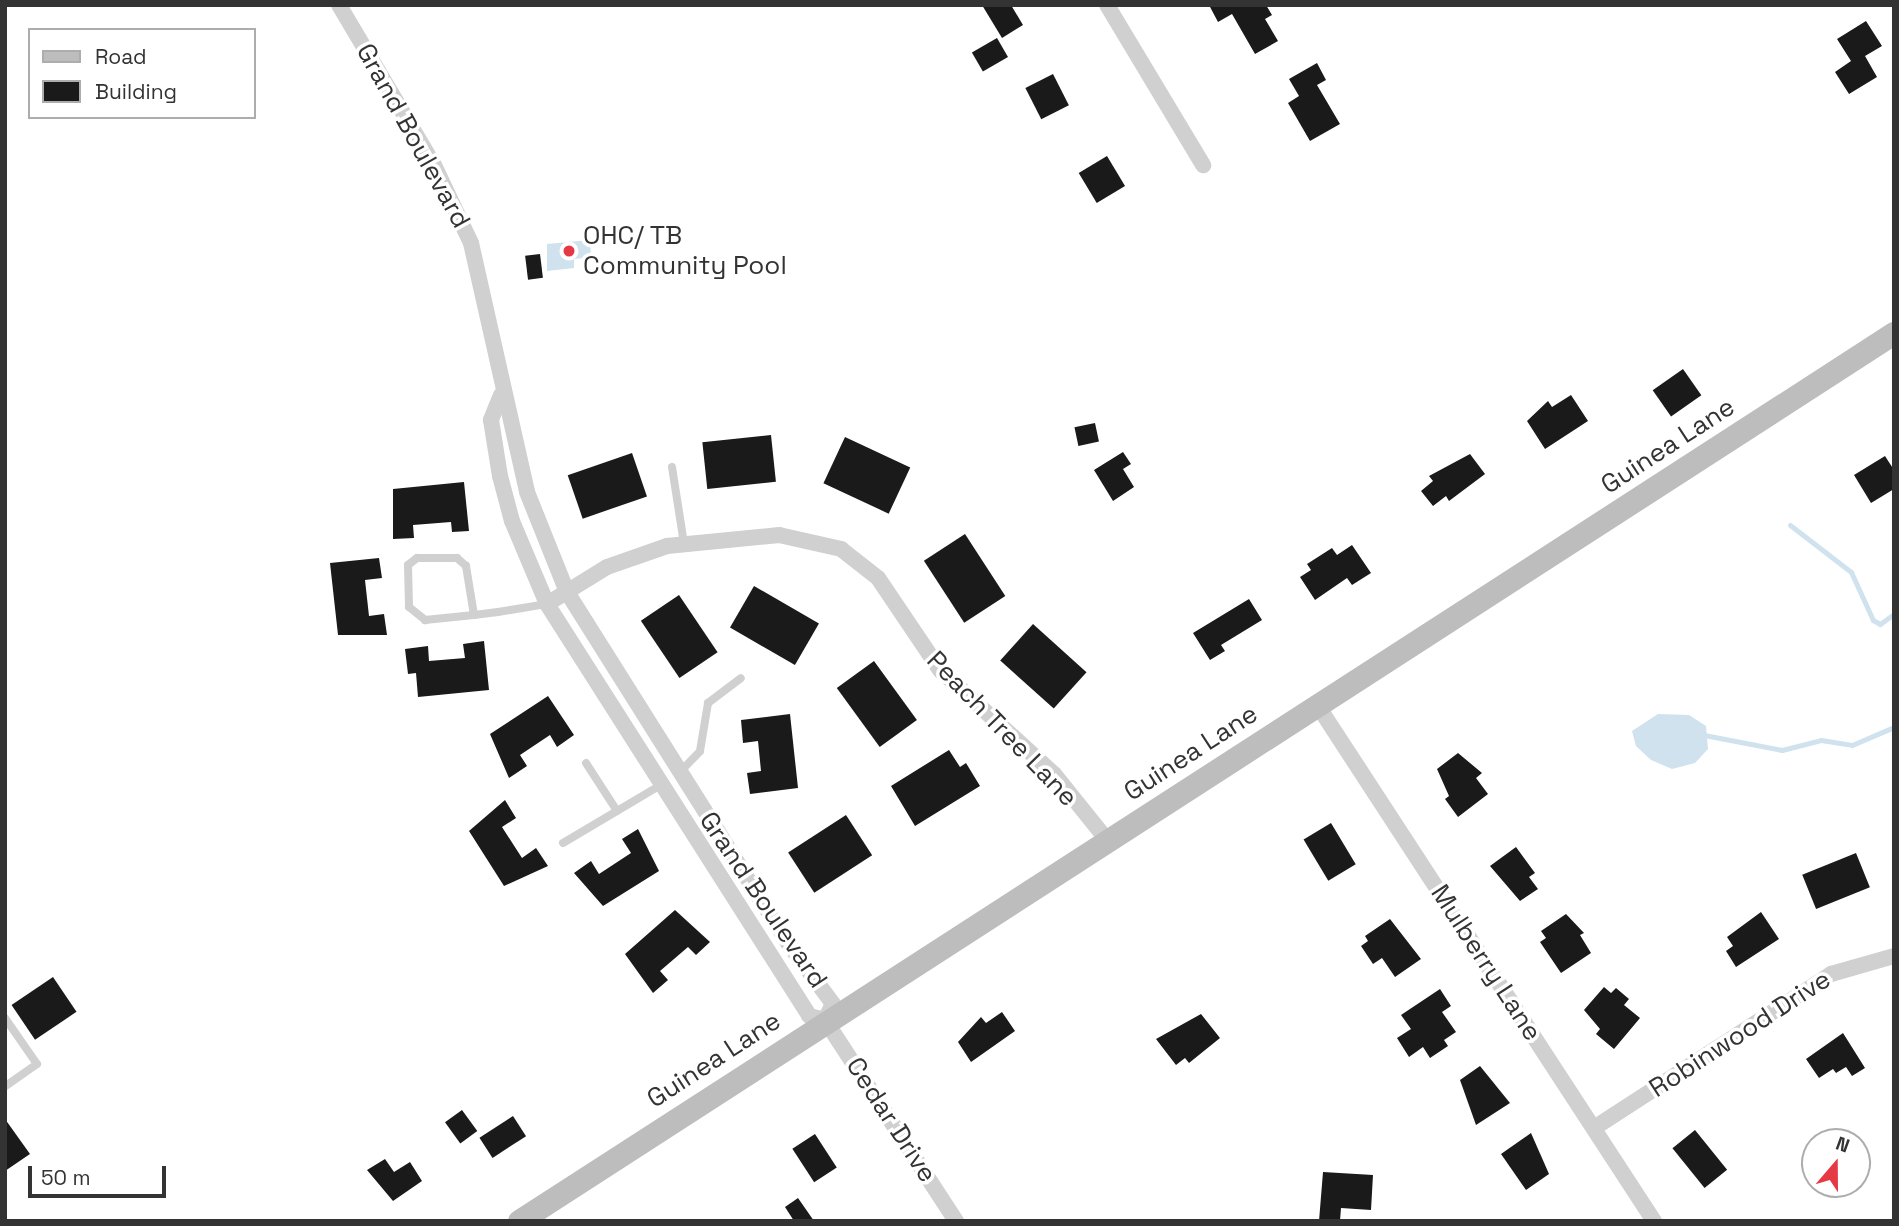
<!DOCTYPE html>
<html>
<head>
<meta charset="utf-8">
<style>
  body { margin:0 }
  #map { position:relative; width:1899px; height:1226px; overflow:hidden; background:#fff; font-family:"Space Grotesk",sans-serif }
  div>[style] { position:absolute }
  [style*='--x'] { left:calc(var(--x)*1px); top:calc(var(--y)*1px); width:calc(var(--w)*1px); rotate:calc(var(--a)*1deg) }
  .water>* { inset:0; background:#cfe2ee }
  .stream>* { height:5px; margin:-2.5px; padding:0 2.5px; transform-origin:2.5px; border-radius:2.5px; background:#cfe2ee }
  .building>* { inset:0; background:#1a1a1a; transform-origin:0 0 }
  .lane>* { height:8px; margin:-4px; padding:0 4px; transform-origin:4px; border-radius:4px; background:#d0d0d0 }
  .street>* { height:16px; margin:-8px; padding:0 8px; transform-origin:8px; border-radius:8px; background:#d0d0d0 }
  .secondary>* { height:23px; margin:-11.5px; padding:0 11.5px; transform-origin:11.5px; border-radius:11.5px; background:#bdbdbd }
  .dots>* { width:19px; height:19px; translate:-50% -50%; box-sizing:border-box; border:4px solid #fff; border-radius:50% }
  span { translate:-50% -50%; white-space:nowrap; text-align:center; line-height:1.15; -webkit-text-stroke:7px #fff; paint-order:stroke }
  .street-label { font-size:26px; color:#333 }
  .poi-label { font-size:26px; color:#333 }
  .left { translate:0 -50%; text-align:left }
  .frame { position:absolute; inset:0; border:7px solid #333; pointer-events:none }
  .legend { position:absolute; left:28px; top:28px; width:228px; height:91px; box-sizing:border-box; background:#fff; border:2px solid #adadad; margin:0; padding:9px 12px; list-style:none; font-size:21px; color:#333 }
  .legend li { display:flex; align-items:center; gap:14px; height:35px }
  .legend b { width:35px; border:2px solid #adadad }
  .north { position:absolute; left:1801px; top:1128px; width:70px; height:70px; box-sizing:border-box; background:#fff; border:2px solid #adadad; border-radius:50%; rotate:20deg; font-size:19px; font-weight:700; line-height:28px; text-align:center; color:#333 }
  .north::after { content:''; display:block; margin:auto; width:24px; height:32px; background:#e63946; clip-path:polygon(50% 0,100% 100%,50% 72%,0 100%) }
  .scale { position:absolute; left:28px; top:1166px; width:138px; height:32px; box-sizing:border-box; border:4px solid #333; border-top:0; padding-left:9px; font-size:21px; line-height:24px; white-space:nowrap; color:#333; -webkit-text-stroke:5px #fff; paint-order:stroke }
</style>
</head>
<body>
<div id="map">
  <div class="water">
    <div style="clip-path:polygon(590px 240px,591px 257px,574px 259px,574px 268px,547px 271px,547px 244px)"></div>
    <div style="clip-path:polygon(1658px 714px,1689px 715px,1706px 726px,1708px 749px,1695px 763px,1672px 769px,1651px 760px,1636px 746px,1632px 731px)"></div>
  </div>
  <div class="stream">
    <div style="--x:1790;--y:525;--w:77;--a:37.6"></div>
    <div style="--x:1851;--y:572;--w:53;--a:65.4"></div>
    <div style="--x:1873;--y:620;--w:8;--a:30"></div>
    <div style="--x:1880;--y:624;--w:17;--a:-36"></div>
    <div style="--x:1704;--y:735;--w:79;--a:10.9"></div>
    <div style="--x:1782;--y:750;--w:40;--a:-14.4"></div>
    <div style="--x:1821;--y:740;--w:31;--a:9"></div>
    <div style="--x:1852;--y:745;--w:46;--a:-23.2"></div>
  </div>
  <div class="building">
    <div style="clip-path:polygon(982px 5px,1011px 5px,1023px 25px,1002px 38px)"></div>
    <div style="clip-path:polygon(1209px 5px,1266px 5px,1272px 15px,1265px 19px,1278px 41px,1255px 54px,1232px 14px,1218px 22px)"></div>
    <div style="clip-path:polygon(1866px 21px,1882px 46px,1865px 56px,1877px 77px,1849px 94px,1835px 72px,1851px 61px,1837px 39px)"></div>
    <div style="left:997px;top:38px;width:22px;height:29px;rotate:60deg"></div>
    <div style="clip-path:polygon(1317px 63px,1326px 80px,1317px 85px,1340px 124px,1310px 141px,1288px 103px,1299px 96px,1289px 79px)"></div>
    <div style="left:1053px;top:74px;width:35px;height:31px;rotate:63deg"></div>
    <div style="left:1107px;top:156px;width:35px;height:33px;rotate:59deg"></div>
    <div style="left:540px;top:254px;width:24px;height:15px;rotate:83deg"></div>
    <div style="left:1683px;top:369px;width:32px;height:37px;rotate:55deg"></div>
    <div style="clip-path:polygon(1571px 395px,1588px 421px,1545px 449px,1527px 421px,1548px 401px,1552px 407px)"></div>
    <div style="left:1095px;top:423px;width:19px;height:21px;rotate:78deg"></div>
    <div style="left:771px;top:435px;width:47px;height:69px;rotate:84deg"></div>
    <div style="left:845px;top:437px;width:72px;height:51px;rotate:25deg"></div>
    <div style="clip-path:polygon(1123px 452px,1131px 464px,1123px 469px,1134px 487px,1113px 501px,1094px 470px)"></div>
    <div style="left:632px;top:453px;width:46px;height:68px;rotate:71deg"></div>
    <div style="clip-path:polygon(1470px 454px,1485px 474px,1449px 501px,1446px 496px,1433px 506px,1421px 491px,1433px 481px,1429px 476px)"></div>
    <div style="clip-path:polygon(1885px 456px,1894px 470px,1894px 489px,1871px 503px,1854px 475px)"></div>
    <div style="clip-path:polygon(464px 482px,469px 531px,452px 532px,451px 522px,413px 525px,414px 538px,393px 539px,393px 489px)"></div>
    <div style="left:965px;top:534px;width:74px;height:49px;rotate:57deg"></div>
    <div style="clip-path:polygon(1352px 545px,1371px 573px,1352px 585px,1347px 578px,1315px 600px,1300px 577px,1311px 570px,1307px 564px,1332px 548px,1337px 555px)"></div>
    <div style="clip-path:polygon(379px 558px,382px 578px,365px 580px,369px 616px,384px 614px,387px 635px,338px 635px,330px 563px)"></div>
    <div style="left:754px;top:586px;width:75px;height:48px;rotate:30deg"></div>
    <div style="left:679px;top:595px;width:69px;height:46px;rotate:56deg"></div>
    <div style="clip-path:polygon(1249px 599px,1262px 620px,1221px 645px,1225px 651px,1210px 660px,1193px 633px)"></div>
    <div style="left:1033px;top:624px;width:72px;height:49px;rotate:42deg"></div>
    <div style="clip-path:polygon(484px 641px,489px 690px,418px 697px,416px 673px,408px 674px,405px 649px,428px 646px,429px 661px,465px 658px,463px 644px)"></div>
    <div style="left:874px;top:661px;width:73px;height:46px;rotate:54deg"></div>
    <div style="clip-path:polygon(548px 696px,574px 735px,557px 747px,550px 735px,520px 755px,527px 766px,509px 778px,490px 734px)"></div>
    <div style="clip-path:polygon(790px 714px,798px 788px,750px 794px,747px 773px,761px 771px,758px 741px,743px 743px,741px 720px)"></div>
    <div style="clip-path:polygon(949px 750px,960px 767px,966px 763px,980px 786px,915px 826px,891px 786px)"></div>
    <div style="clip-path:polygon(1458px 753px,1482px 773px,1476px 778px,1488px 794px,1458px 817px,1445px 799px,1449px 796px,1437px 769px)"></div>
    <div style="clip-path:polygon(505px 800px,516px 818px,502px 827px,522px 858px,536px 848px,548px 866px,504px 886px,469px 831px)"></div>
    <div style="left:846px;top:815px;width:48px;height:69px;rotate:57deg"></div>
    <div style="left:1331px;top:823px;width:48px;height:32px;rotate:59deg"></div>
    <div style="clip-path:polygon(638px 829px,659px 871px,603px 906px,574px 873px,591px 861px,599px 874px,631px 853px,622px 839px)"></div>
    <div style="clip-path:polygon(1516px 847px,1535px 873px,1529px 877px,1538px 889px,1520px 901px,1490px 866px)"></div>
    <div style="left:1856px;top:853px;width:37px;height:58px;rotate:68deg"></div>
    <div style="clip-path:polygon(675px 910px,710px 942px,696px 955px,688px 947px,660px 971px,668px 980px,653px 993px,625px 954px)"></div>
    <div style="clip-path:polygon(1761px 912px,1779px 939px,1736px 967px,1726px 951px,1733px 946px,1727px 937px)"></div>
    <div style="clip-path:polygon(1566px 914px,1584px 933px,1580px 935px,1591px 953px,1561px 973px,1540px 942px,1546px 938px,1541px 931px)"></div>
    <div style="clip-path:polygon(1390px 919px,1421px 959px,1395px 977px,1382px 958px,1373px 964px,1361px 946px,1368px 941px,1365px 936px)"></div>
    <div style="left:53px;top:977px;width:42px;height:50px;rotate:56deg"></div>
    <div style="clip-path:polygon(1604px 987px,1611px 993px,1616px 988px,1629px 999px,1624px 1005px,1640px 1018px,1614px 1049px,1596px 1034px,1600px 1029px,1584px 1010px)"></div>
    <div style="clip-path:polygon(1440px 989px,1451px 1006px,1442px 1012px,1456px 1032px,1444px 1040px,1448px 1046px,1430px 1058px,1423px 1047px,1409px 1057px,1397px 1038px,1411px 1029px,1401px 1015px)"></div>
    <div style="clip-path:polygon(1002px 1012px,1015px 1031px,971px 1062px,958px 1042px,981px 1017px,986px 1023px)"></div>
    <div style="clip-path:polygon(1201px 1014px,1220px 1038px,1189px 1063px,1185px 1058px,1176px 1065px,1156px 1039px)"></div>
    <div style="clip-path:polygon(1843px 1033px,1865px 1068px,1852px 1076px,1846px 1067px,1836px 1073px,1833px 1069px,1819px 1078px,1806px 1059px)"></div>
    <div style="clip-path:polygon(1480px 1066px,1510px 1103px,1476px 1125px,1460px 1080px)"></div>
    <div style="left:462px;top:1110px;width:26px;height:21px;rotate:54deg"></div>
    <div style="left:513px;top:1116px;width:24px;height:40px;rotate:57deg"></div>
    <div style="clip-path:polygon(5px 1119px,30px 1154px,5px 1171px)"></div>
    <div style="left:1695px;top:1130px;width:51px;height:29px;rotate:51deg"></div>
    <div style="clip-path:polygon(1531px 1133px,1549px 1174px,1526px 1190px,1501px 1154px)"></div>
    <div style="left:815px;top:1134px;width:40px;height:27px;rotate:57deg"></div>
    <div style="clip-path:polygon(385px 1159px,394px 1172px,410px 1162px,422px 1181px,393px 1201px,367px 1170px)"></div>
    <div style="clip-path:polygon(1323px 1172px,1373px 1175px,1371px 1210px,1341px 1208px,1340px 1221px,1319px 1221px)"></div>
    <div style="clip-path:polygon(798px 1198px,814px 1221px,794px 1221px,785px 1207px)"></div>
  </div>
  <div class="lane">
    <div style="--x:672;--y:467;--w:78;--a:81.1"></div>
    <div style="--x:474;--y:615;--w:50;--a:-99.3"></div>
    <div style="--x:466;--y:566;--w:12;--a:-138"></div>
    <div style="--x:457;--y:558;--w:40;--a:180"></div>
    <div style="--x:417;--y:558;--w:11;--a:142"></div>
    <div style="--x:408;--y:565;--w:42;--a:88.6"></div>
    <div style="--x:409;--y:607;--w:21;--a:39"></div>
    <div style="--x:425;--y:620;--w:49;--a:-5.8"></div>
    <div style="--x:474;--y:615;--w:24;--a:-7"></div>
    <div style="--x:498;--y:612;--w:50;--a:-9.3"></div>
    <div style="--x:586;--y:763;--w:57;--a:57.1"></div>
    <div style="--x:679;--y:773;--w:30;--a:-46"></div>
    <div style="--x:700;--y:751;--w:49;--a:-80.5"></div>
    <div style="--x:708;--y:703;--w:41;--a:-37.1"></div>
    <div style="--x:563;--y:843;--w:112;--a:-30.7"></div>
    <div style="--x:5;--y:1018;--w:56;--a:55.2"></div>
    <div style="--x:37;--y:1064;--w:39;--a:145"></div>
  </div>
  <div class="street">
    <div style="--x:339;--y:5;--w:184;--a:59.3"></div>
    <div style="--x:433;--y:163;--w:89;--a:64.6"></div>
    <div style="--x:471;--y:243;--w:255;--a:77.3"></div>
    <div style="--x:527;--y:492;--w:108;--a:68.2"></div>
    <div style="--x:567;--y:592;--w:418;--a:57.8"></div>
    <div style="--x:790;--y:946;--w:72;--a:53.4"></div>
    <div style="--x:833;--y:1004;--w:18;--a:117"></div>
    <div style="--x:1107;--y:5;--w:187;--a:59"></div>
    <div style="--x:501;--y:395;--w:27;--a:112"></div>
    <div style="--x:491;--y:420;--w:57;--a:80.9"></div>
    <div style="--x:500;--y:476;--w:47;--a:75.1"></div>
    <div style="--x:512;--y:521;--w:90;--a:67.1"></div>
    <div style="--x:547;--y:604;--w:488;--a:57.5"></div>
    <div style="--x:809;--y:1016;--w:16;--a:14"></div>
    <div style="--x:547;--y:604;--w:70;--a:-31.7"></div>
    <div style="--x:607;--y:567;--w:64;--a:-19.3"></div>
    <div style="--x:667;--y:546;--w:113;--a:-5.6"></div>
    <div style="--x:779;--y:535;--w:64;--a:12.7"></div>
    <div style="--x:841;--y:549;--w:47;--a:38.1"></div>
    <div style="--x:878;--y:578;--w:111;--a:56"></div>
    <div style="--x:940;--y:670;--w:154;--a:42.4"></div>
    <div style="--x:1054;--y:774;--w:85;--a:51.2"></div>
    <div style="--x:1318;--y:706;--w:615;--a:56.88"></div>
    <div style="--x:825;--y:1020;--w:240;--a:56.9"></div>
    <div style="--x:1594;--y:1128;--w:283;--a:-33"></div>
    <div style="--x:1831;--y:974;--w:66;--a:-15.9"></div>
  </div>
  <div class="secondary">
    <div style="--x:519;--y:1221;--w:1637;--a:-32.86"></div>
  </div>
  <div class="dots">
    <div style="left:569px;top:251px;background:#e63946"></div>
  </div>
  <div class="street-label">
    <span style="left:413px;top:136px;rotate:61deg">Grand Boulevard</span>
    <span style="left:1668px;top:446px;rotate:-33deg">Guinea Lane</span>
    <span style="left:1002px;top:729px;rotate:46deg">Peach Tree Lane</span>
    <span style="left:1191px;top:753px;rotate:-33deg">Guinea Lane</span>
    <span style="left:763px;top:900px;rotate:56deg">Grand Boulevard</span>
    <span style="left:1486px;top:963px;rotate:57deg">Mulberry Lane</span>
    <span style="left:1740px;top:1034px;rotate:-33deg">Robinwood Drive</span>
    <span style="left:714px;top:1060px;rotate:-33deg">Guinea Lane</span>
    <span style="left:891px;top:1120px;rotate:57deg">Cedar Drive</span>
  </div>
  <div class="poi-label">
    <span class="left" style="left:583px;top:251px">OHC/ TB<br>Community Pool</span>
  </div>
  <div class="frame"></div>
  <ul class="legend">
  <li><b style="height:9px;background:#bdbdbd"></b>Road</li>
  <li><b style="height:19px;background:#1a1a1a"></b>Building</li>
  </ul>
  <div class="north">N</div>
  <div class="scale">50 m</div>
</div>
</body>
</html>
